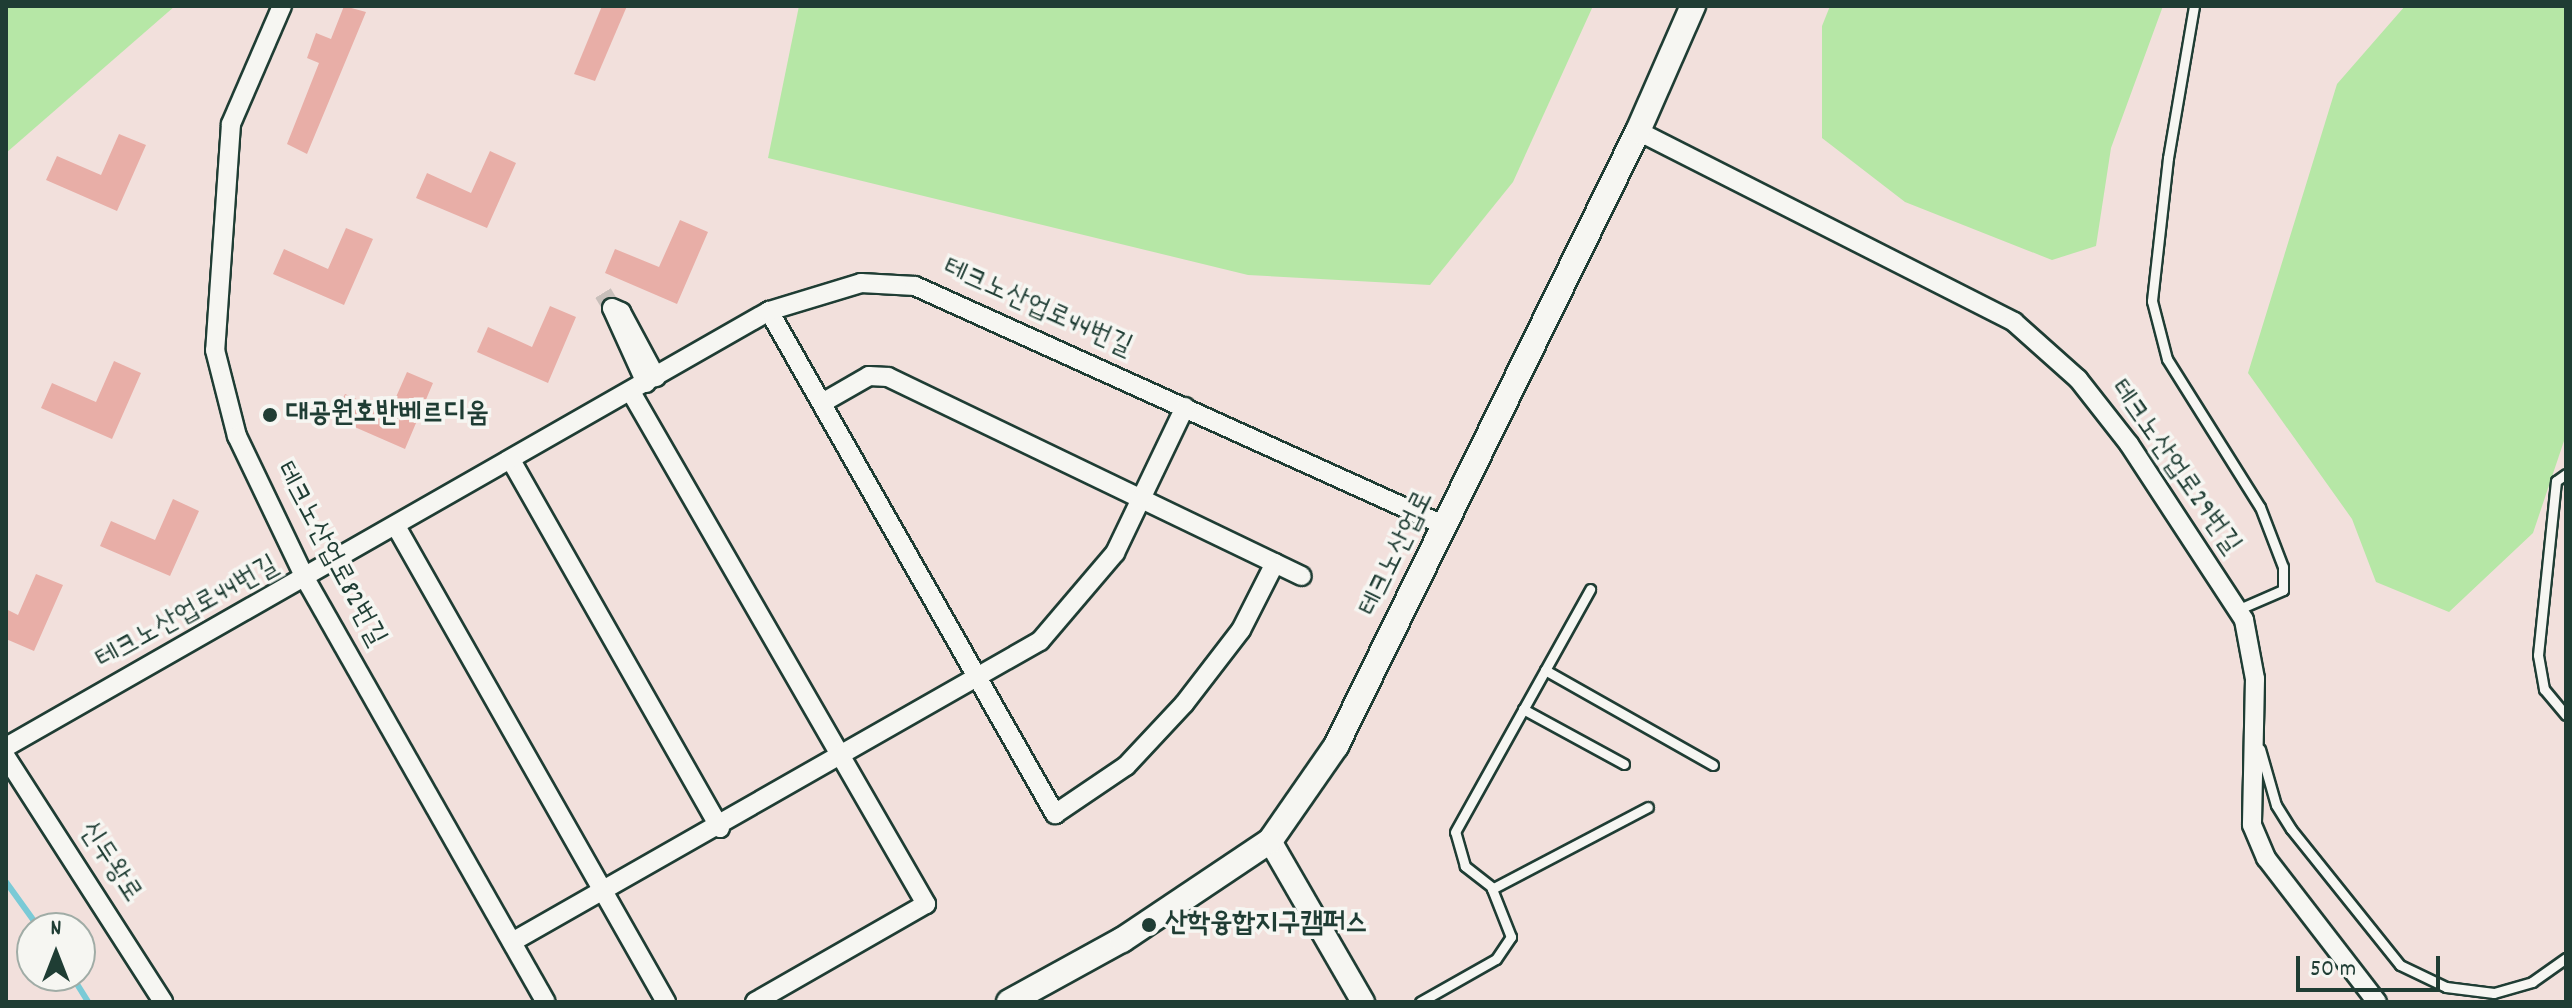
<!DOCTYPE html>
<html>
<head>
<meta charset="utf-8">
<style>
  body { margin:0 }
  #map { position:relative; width:2572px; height:1008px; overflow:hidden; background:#f2e0dc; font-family:Dekko,"Poor Story",sans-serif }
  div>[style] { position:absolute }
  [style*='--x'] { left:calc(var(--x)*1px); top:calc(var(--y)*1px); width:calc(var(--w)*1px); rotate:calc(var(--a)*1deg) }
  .green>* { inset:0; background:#b6e7a6 }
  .stream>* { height:6px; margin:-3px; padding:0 3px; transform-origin:3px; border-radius:3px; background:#7acad6 }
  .building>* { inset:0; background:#e8aea7 }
  .minor-tunnel>* { height:18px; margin-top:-9px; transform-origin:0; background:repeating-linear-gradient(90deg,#c8bfba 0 18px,transparent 0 27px) }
  .roads { filter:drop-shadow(2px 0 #1f3d34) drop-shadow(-2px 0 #1f3d34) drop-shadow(0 2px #1f3d34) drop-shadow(0 -2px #1f3d34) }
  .service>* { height:9px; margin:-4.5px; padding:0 4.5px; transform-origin:4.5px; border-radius:4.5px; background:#f6f6f2 }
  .minor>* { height:18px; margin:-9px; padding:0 9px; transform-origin:9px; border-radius:9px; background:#f6f6f2 }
  .tertiary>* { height:22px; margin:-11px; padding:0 11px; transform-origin:11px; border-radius:11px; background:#f6f6f2 }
  .secondary>* { height:24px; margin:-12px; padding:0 12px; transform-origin:12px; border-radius:12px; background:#f6f6f2 }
  .dots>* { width:22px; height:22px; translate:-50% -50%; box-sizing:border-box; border:4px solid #f6f6f2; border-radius:50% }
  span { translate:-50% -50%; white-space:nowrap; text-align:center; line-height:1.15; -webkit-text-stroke:7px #f6f6f2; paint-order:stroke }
  .street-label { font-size:28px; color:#1f3d34 }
  .poi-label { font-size:28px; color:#1f3d34; font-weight:700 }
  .left { translate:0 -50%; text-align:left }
  .frame { position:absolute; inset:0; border:8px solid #1f3d34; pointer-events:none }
  .north { position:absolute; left:16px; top:912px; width:80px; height:80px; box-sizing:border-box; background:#f6f6f2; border:2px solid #a0aca6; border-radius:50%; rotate:0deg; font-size:22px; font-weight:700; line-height:32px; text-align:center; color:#1f3d34 }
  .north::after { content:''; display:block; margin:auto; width:28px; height:36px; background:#1f3d34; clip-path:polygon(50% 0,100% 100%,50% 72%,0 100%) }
  .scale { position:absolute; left:2296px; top:956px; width:144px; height:36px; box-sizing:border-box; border:4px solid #1f3d34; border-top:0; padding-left:10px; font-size:24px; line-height:28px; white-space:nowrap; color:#1f3d34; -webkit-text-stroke:6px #f6f6f2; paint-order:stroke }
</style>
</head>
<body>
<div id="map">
  <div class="green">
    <div style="clip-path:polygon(6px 6px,175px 6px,6px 153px)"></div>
    <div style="clip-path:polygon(799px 6px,1593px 6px,1513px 182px,1430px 285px,1248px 275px,768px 158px)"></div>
    <div style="clip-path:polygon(1830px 6px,2163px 6px,2111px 148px,2096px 246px,2052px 260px,1905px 202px,1822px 138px,1822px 26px)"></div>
    <div style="clip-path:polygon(2405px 6px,2566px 6px,2566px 435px,2533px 533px,2449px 612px,2376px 582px,2352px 519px,2248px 373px,2337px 84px)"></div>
  </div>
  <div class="stream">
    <div style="--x:6;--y:882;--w:57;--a:54.3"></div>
    <div style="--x:72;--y:976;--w:31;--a:58"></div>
  </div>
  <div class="building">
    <div style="clip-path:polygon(344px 6px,366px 12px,307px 154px,287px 144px,319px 63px,307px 58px,316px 33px,331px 39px)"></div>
    <div style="clip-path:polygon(602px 6px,627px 6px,595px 81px,574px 74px)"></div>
    <div style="clip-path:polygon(119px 134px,146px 145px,117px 211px,46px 180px,57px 156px,101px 175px)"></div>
    <div style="clip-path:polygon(490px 151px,516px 163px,487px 228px,416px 198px,427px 173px,471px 193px)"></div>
    <div style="clip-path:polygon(680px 220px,708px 232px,677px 304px,605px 273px,615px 249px,659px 267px)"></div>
    <div style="clip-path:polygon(346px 228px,373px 239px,344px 305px,273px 274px,284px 249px,328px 269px)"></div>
    <div style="clip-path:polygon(550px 306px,576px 317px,548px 383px,477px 352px,488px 327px,532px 347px)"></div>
    <div style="clip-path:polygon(114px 361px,141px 373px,112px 439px,41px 408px,52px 383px,96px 402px)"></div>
    <div style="clip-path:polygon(407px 372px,433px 383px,405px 449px,334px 418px,345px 394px,389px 413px)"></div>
    <div style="clip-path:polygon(173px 499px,199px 511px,170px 576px,100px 546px,111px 521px,155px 540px)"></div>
    <div style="clip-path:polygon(36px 574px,63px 585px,34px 651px,6px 639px,6px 609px,18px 615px)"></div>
  </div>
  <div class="minor-tunnel">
    <div style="--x:603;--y:293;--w:17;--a:59"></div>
  </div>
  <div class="roads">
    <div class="service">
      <div style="--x:2194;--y:6;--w:154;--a:99.7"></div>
      <div style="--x:2168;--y:158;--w:144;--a:96.4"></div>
      <div style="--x:2152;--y:301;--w:60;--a:75.5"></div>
      <div style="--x:2167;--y:359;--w:175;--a:57.9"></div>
      <div style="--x:2260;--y:507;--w:64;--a:69"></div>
      <div style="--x:2283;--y:567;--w:23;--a:90"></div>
      <div style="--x:2283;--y:590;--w:50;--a:156.5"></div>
      <div style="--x:2566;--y:474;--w:12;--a:145"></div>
      <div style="--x:2556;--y:481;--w:175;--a:95.9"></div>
      <div style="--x:2538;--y:655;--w:35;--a:80"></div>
      <div style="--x:2544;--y:689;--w:34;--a:50"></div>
      <div style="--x:1545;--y:670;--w:193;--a:29.5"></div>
      <div style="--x:1523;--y:709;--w:115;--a:28.6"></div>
      <div style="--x:2260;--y:749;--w:58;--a:74.1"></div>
      <div style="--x:2276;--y:805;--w:28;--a:58"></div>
      <div style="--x:2291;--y:829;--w:174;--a:51.3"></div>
      <div style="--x:2400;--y:965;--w:51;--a:25.6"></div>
      <div style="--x:2446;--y:987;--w:48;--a:7.1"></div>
      <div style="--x:2494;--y:993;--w:40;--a:-16"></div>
      <div style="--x:2532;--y:982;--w:42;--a:-35.2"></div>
      <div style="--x:1493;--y:888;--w:36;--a:-142"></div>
      <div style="--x:1465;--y:866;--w:35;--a:-106"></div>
      <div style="--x:1455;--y:832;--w:278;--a:-60.9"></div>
      <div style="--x:1420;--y:1002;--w:87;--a:-29.5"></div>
      <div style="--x:1496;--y:959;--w:27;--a:-56"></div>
      <div style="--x:1511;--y:937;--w:52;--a:-111.6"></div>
      <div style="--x:1492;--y:889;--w:176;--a:-27.7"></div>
    </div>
    <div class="minor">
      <div style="--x:282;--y:6;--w:129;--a:113.4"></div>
      <div style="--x:231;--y:124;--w:227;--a:94"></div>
      <div style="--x:215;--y:350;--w:89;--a:75.7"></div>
      <div style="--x:237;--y:436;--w:160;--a:64.4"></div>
      <div style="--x:306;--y:580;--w:485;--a:60.4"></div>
      <div style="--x:1638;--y:131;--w:422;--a:26.9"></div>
      <div style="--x:2014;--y:322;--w:86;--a:41.7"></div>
      <div style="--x:2078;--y:379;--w:83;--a:51.9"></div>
      <div style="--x:2129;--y:444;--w:210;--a:56.8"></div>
      <div style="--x:2244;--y:620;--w:60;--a:79.4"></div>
      <div style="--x:2255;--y:679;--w:146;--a:91.2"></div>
      <div style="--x:2252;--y:825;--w:36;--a:67"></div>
      <div style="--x:2266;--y:858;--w:182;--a:52.4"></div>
      <div style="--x:769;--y:311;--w:579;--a:60.38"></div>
      <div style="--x:1055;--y:814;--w:86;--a:-34.1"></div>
      <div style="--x:1126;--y:766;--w:85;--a:-46.9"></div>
      <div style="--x:1184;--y:704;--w:93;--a:-52.4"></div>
      <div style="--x:1241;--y:630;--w:75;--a:-63.1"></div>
      <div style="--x:646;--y:383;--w:82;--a:-114.4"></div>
      <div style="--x:612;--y:308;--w:10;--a:24"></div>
      <div style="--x:621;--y:312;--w:74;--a:61.7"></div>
      <div style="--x:631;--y:392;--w:591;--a:60.05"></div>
      <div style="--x:926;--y:904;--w:197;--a:150.2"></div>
      <div style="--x:822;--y:403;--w:54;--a:-29.9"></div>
      <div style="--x:869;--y:376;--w:19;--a:3"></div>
      <div style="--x:888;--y:377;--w:459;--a:25.7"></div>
      <div style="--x:512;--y:462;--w:421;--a:60.4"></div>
      <div style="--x:397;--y:528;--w:545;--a:60.42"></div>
      <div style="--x:6;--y:747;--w:879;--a:-29.74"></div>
      <div style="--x:769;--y:311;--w:96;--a:-16.9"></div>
      <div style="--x:861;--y:283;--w:54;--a:3.2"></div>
      <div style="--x:915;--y:286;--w:582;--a:24.36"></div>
      <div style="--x:6;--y:757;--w:291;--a:57.3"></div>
      <div style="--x:512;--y:942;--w:608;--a:-29.69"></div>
      <div style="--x:1040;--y:641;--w:116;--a:-49.6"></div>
      <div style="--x:1115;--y:553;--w:162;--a:-64.4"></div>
    </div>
    <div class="tertiary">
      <div style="--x:1270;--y:841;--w:186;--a:60"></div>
    </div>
    <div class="secondary">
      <div style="--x:1009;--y:1002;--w:129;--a:-28.8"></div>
      <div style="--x:1122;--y:940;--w:178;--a:-33.8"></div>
      <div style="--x:1270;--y:841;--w:116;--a:-55.2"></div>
      <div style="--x:1336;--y:746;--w:685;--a:-63.85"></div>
      <div style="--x:1638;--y:131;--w:137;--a:-66.3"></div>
    </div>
  </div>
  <div class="dots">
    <div style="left:270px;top:415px;background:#1f3d34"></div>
    <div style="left:1149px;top:925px;background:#1f3d34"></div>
  </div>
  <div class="street-label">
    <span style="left:1037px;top:309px;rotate:24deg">테크노산업로44번길</span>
    <span style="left:2174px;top:468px;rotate:55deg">테크노산업로29번길</span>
    <span style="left:1398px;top:554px;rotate:-64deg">테크노산업로</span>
    <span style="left:329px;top:555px;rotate:62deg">테크노산업로82번길</span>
    <span style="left:188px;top:614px;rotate:-29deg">테크노산업로44번길</span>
    <span style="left:109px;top:863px;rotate:57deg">신두왕로</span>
  </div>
  <div class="poi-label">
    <span class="left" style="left:286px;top:415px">대공원호반베르디움</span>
    <span class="left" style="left:1165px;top:925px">산학융합지구캠퍼스</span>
  </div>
  <div class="frame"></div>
  <div class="north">N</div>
  <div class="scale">50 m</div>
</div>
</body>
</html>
